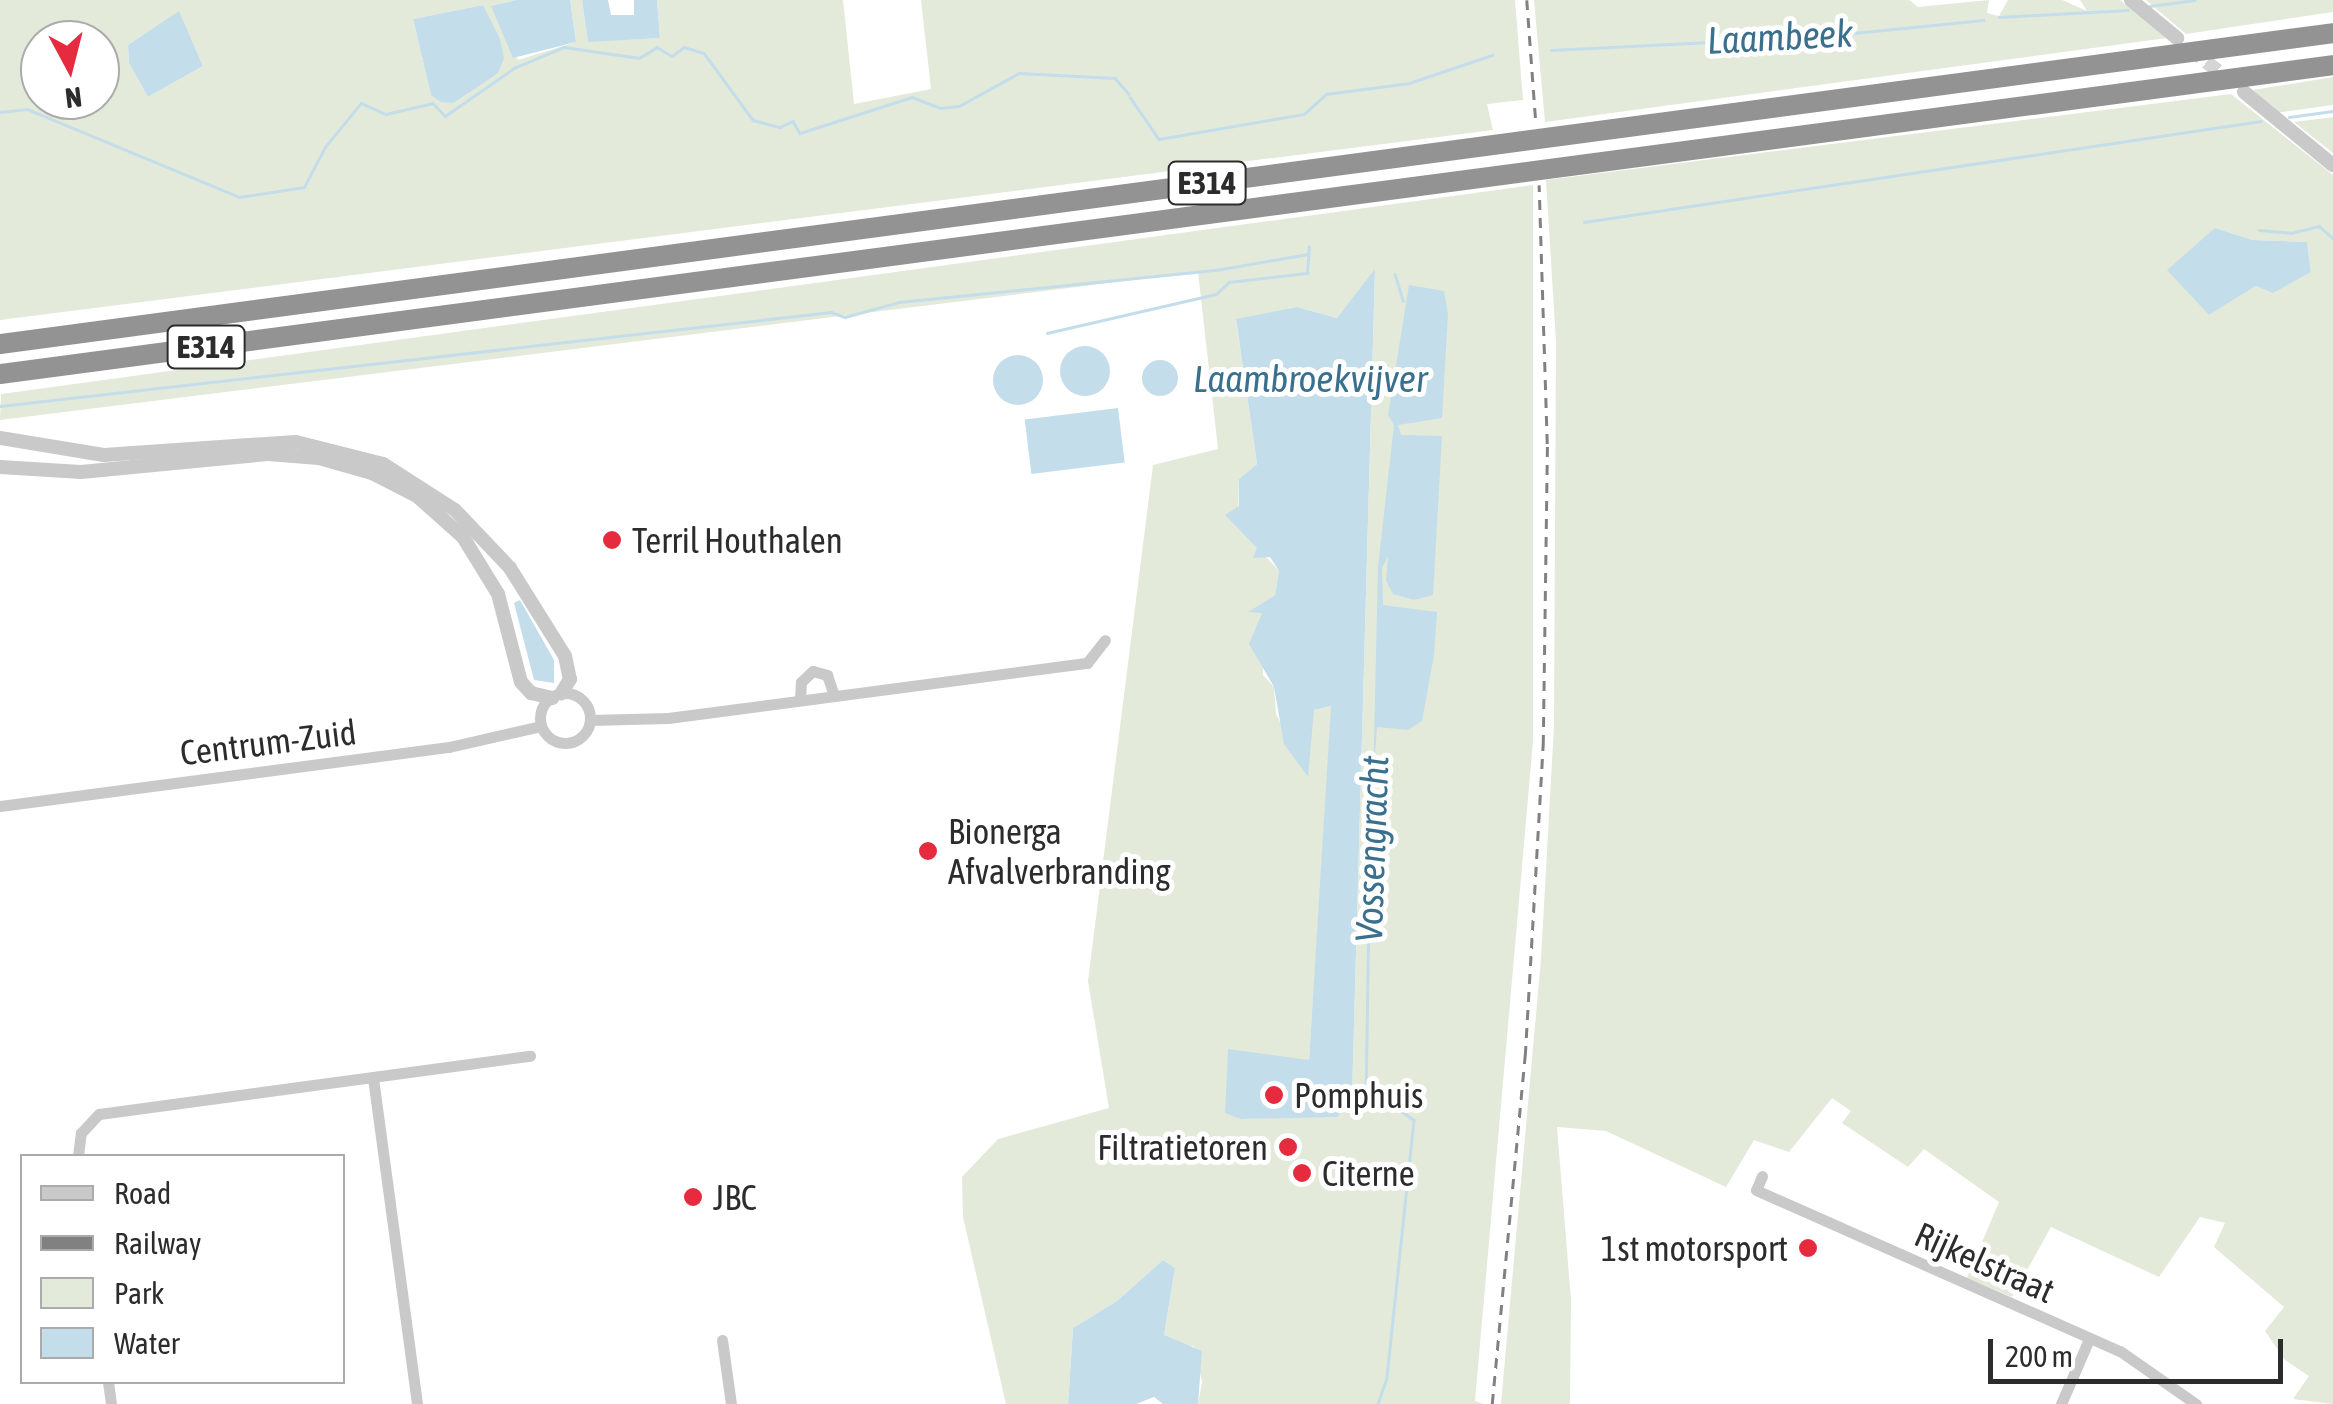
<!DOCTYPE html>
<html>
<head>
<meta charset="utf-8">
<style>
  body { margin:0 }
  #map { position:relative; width:2333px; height:1404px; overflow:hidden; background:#fff; font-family:"Asap Condensed",sans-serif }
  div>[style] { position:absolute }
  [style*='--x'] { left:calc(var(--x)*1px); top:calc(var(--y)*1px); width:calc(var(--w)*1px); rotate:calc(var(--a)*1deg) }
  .green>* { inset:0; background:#e3ead9 }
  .water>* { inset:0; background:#c4ddeb; transform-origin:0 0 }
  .round { border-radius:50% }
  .stream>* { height:2.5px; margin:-1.25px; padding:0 1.25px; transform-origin:1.25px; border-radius:1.25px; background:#c4ddeb }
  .tertiary-tunnel>* { height:14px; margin-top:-7px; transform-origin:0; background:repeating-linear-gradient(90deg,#d5d5d5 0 14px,transparent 0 21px) }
  .minor>* { height:11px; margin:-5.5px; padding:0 5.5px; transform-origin:5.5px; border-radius:5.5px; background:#c9c9c9 }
  .minor>.ring { margin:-5.5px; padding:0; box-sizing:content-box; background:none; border:11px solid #c9c9c9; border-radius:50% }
  .tertiary>* { height:14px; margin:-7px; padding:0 7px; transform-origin:7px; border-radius:7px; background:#c9c9c9 }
  .motorway>* { height:20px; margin:-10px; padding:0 10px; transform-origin:10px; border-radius:10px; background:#939393 }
  .rail>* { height:2.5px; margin-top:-1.25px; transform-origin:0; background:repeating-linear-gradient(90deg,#818181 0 10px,transparent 0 18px) }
  .dots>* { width:28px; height:28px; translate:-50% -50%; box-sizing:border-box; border:5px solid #fff; border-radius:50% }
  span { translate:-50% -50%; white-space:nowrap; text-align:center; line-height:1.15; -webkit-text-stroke:10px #fff; paint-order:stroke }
  .shield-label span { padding:2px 8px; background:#fff; border:2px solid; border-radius:8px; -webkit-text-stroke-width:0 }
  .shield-label { font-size:32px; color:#2c2c2c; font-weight:700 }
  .poi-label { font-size:35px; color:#2c2c2c }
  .left { translate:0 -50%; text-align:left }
  .right { translate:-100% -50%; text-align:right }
  .street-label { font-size:35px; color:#2c2c2c }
  .water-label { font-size:38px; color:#3a708e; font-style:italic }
  .legend { position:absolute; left:20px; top:1154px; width:325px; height:230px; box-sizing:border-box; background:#fff; border:2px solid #ababab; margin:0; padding:12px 18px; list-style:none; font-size:30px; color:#2c2c2c }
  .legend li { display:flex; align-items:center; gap:20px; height:50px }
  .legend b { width:50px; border:2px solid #ababab }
  .north { position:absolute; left:20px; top:20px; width:100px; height:100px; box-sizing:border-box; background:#fff; border:2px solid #ababab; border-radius:50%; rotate:173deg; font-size:28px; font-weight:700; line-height:40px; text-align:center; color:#2c2c2c }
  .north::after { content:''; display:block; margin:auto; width:35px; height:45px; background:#e62b3f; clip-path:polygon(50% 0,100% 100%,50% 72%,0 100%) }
  .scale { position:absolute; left:1988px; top:1339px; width:295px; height:45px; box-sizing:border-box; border:5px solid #2c2c2c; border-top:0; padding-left:12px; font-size:30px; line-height:35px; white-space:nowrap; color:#2c2c2c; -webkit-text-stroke:8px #fff; paint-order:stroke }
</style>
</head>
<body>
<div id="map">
  <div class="green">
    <div style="clip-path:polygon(evenodd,0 0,516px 0,492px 6px,518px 60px,576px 42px,570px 0,582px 0,588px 41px,660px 38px,657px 0,843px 0,854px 104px,931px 89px,921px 0,1515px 0,1523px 100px,1487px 104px,1493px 130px,0 320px,0 0,483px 5px,469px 93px,454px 103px,431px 95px,413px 19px,483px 5px,0 0,179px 12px,203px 66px,148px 97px,129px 63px,128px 45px,179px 12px,0 0,40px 40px,100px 40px,100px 100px,40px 100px,40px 40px)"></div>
    <div style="clip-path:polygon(1534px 0,1909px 0,1918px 7px,1989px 0,1987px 13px,1999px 16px,2008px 0,2062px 0,2087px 11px,2080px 0,2120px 0,2167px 38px,1545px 122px)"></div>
    <div style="clip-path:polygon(2146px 0,2333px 0,2333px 12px,2186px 34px)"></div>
    <div style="clip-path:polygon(2333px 77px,2333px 105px,2276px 113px,2253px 90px)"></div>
    <div style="clip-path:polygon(evenodd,2231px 94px,2333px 175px,2333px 1404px,2293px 1399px,2309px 1376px,2285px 1360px,2265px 1331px,2284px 1307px,2214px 1247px,2225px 1223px,2200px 1217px,2159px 1277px,2051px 1227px,2012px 1297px,1967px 1278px,1999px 1202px,1924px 1149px,1908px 1167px,1842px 1123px,1851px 1111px,1832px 1098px,1789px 1152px,1754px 1140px,1726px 1187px,1606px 1131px,1557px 1127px,1571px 1300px,1570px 1404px,1501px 1404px,1541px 959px,1554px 726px,1556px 342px,1546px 180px,2231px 94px,2215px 228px,2253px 240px,2307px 242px,2311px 272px,2273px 292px,2256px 286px,2209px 315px,2215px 228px)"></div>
    <div style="clip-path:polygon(2333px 117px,2333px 153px,2294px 122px)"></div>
    <div style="clip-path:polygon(evenodd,1533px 185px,1533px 741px,1475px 1401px,1484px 1404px,1198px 1404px,1202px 1382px,1194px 1346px,1181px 1347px,1164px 1335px,1175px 1268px,1163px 1260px,1117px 1301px,1073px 1328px,1068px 1404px,1006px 1404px,963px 1217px,962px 1177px,998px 1139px,1109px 1108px,1088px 981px,1153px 465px,1218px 449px,1198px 272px,0 420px,1px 394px,1533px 185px,1375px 271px,1352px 1097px,1306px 1117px,1242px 1119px,1309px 1060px,1332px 706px,1313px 710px,1307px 776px,1276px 714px,1274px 687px,1263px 675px,1262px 612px,1249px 612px,1275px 595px,1279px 571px,1238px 526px,1239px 479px,1257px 464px,1236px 320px,1297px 307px,1337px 318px,1375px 271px)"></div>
  </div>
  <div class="water">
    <div style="clip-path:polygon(516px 0,570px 0,576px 42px,513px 58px,491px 6px)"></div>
    <div style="clip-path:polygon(582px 0,608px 0,611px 15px,634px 15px,634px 0,657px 0,660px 38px,588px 42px)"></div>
    <div style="clip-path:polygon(483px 5px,500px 39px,504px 58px,498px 73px,454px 103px,441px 102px,431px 95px,413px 19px)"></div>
    <div style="clip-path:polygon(179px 11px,203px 66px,148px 97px,129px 63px,128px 45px)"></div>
    <div style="clip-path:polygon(2215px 228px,2253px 240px,2307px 242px,2311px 272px,2273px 293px,2256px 286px,2209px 315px,2167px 270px)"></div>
    <div style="clip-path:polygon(1375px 269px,1352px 1097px,1337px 1117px,1241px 1119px,1225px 1113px,1228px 1049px,1309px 1060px,1331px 706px,1314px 710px,1308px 777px,1284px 744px,1274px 687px,1249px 644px,1262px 613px,1248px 612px,1275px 595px,1279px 571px,1270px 557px,1253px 558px,1257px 548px,1225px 515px,1239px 506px,1239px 479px,1257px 464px,1236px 319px,1297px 307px,1337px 318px)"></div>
    <div style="clip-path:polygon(1409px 285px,1444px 291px,1448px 314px,1442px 418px,1398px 425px,1401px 435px,1442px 436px,1433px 595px,1414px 600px,1393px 594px,1386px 581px,1388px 556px,1382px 568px,1383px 605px,1437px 612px,1434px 655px,1422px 721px,1408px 730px,1377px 727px,1373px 785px,1378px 567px,1394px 425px,1388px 415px)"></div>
    <div class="round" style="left:1060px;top:346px;width:50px;height:50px"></div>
    <div class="round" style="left:993px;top:355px;width:50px;height:50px"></div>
    <div class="round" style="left:1142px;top:360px;width:36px;height:36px"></div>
    <div style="left:1118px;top:408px;width:55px;height:94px;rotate:83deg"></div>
    <div style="clip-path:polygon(520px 600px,554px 660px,554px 683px,534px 680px,514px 603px)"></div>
    <div style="clip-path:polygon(1163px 1260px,1175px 1268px,1164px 1335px,1202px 1351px,1198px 1404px,1163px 1404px,1154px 1397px,1136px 1404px,1068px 1404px,1073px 1328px,1117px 1301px)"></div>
  </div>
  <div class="stream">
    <div style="--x:2150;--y:6;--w:45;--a:-7.6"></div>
    <div style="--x:1999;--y:17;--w:129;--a:-3.1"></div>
    <div style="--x:1551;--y:50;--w:273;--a:-2.9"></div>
    <div style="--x:1824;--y:36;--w:160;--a:-5.7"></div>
    <div style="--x:1130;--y:97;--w:51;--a:55.4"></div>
    <div style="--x:1159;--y:139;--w:147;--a:-9.8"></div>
    <div style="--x:1304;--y:114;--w:30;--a:-42"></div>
    <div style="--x:1326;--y:94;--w:84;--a:-7.5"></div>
    <div style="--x:1409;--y:83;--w:88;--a:-18.6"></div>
    <div style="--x:0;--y:112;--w:27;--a:-6"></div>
    <div style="--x:27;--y:109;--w:230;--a:22.5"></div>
    <div style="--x:239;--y:197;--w:66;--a:-8.7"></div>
    <div style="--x:304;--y:187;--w:45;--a:-62.3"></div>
    <div style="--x:325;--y:147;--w:57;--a:-50.7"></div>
    <div style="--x:361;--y:103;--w:27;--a:24"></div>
    <div style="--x:386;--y:114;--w:48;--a:-13.2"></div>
    <div style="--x:433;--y:103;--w:18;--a:47"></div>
    <div style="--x:445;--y:116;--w:84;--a:-34.8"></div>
    <div style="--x:514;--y:68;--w:54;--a:-22.8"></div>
    <div style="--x:564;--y:47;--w:76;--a:8.3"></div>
    <div style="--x:639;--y:58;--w:21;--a:-31"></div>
    <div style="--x:657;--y:47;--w:17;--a:31"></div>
    <div style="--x:672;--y:56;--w:15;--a:-37"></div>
    <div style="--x:684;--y:47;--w:21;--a:17"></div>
    <div style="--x:704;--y:53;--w:83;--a:53.8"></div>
    <div style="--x:753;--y:120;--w:28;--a:15"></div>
    <div style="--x:780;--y:127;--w:14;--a:-25"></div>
    <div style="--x:793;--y:121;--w:14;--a:60"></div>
    <div style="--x:800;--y:133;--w:118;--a:-17.8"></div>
    <div style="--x:912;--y:97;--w:30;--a:21"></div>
    <div style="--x:940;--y:108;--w:19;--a:-6"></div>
    <div style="--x:959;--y:106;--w:68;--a:-28.8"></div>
    <div style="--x:1019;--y:73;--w:96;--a:3"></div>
    <div style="--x:1115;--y:78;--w:21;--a:49"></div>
    <div style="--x:2289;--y:117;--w:44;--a:-7.8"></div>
    <div style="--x:1584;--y:222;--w:684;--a:-8.49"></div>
    <div style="--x:2259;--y:230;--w:32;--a:5"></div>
    <div style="--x:2291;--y:233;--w:29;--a:-14"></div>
    <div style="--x:2319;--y:226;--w:18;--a:41"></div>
    <div style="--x:1395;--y:274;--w:28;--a:73"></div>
    <div style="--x:1047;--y:333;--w:173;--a:-13"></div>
    <div style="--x:1216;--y:294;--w:18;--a:-43"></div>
    <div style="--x:1229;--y:282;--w:79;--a:-6.6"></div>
    <div style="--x:1307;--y:273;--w:26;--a:-86"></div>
    <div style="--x:0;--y:406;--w:836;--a:-6.45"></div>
    <div style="--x:831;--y:312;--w:15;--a:20"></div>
    <div style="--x:845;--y:317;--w:56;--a:-15.5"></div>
    <div style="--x:899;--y:302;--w:319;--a:-5.8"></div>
    <div style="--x:1216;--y:270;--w:93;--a:-9.9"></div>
    <div style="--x:1371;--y:783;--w:302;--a:90.9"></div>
    <div style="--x:1366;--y:1085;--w:59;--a:36.1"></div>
    <div style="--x:1414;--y:1120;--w:259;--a:96"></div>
    <div style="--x:1387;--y:1378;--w:28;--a:109"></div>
  </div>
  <div class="tertiary-tunnel">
    <div style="--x:2190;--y:49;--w:53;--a:38.2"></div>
  </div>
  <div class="minor">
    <div class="ring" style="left:540px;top:693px;width:39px;height:39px"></div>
    <div style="--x:800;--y:700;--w:18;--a:-87"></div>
    <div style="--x:801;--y:682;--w:16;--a:-43"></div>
    <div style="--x:813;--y:671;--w:15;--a:16"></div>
    <div style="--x:827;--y:675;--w:21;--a:71"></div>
    <div style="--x:590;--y:720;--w:78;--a:-1.5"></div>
    <div style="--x:668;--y:718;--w:423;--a:-7.5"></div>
    <div style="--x:1087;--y:663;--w:29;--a:-52"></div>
    <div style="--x:0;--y:806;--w:453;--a:-7.5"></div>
    <div style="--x:449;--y:747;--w:94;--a:-12.9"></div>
    <div style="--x:373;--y:1078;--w:329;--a:82.3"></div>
    <div style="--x:78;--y:1156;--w:23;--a:-83"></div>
    <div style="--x:81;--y:1133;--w:26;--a:-47"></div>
    <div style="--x:99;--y:1114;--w:435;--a:-7.7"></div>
    <div style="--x:1762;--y:1176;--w:15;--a:113"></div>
    <div style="--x:1756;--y:1190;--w:398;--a:23.9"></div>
    <div style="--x:2120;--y:1351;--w:93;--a:34.9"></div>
    <div style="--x:722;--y:1340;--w:65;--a:82"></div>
    <div style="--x:108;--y:1382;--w:22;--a:82"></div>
    <div style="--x:2061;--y:1404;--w:71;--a:-66.7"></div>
  </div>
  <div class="tertiary">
    <div style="--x:2131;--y:0;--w:60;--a:39.6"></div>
    <div style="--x:2244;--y:92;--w:115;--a:39.4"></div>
    <div style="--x:0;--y:438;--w:105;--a:9.3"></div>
    <div style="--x:104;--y:455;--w:192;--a:-3.9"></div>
    <div style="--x:296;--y:442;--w:90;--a:14.2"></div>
    <div style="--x:383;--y:464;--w:85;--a:32.6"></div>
    <div style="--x:455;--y:510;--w:80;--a:46.5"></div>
    <div style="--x:510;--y:568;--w:104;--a:58"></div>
    <div style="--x:565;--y:656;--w:24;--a:78"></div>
    <div style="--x:570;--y:679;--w:17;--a:121"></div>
    <div style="--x:0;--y:467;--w:81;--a:3.5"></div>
    <div style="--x:81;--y:472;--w:188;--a:-5.5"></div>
    <div style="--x:268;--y:454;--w:51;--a:4.5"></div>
    <div style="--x:319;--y:458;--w:55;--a:15.8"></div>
    <div style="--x:372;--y:473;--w:51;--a:27.1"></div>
    <div style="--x:417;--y:496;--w:62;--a:41.7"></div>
    <div style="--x:463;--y:537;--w:67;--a:58.4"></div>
    <div style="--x:498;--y:594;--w:91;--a:75.4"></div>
    <div style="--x:521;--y:682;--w:15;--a:48"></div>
    <div style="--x:531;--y:693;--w:22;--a:13"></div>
  </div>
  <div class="motorway">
    <div style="--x:0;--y:344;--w:2354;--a:-7.59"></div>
    <div style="--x:0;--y:374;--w:2353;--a:-7.54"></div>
  </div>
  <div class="rail">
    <div style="--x:1527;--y:0;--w:124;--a:85.8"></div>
    <div style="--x:1492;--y:1404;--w:350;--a:-84.6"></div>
    <div style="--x:1525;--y:1056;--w:312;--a:-86.7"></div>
    <div style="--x:1543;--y:745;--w:301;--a:-89.2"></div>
    <div style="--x:1547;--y:444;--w:259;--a:-91.8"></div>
  </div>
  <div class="dots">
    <div style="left:612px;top:540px;background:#e62b3f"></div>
    <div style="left:928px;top:851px;background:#e62b3f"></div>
    <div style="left:1274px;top:1095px;background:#e62b3f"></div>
    <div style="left:1288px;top:1147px;background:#e62b3f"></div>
    <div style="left:1302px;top:1173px;background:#e62b3f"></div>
    <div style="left:693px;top:1197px;background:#e62b3f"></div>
    <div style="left:1808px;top:1248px;background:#e62b3f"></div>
  </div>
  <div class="shield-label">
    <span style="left:1207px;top:183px">E314</span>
    <span style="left:206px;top:347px">E314</span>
  </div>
  <div class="poi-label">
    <span class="left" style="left:632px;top:540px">Terril Houthalen</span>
    <span class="left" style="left:948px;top:851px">Bionerga<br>Afvalverbranding</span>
    <span class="left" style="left:1294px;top:1095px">Pomphuis</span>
    <span class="right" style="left:1268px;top:1147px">Filtratietoren</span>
    <span class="left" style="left:1322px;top:1173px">Citerne</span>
    <span class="left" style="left:713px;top:1197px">JBC</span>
    <span class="right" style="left:1788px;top:1248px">1st motorsport</span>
  </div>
  <div class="street-label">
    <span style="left:268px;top:742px;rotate:-7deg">Centrum-Zuid</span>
    <span style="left:1985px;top:1262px;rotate:24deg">Rijkelstraat</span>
  </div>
  <div class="water-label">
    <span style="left:1780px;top:37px;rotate:-3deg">Laambeek</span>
    <span style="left:1310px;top:379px">Laambroekvijver</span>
    <span style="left:1372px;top:849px;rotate:-88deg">Vossengracht</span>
  </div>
  <ul class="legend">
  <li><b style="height:12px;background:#c9c9c9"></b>Road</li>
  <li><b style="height:12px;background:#818181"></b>Railway</li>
  <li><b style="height:28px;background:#e3ead9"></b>Park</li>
  <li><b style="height:28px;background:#c4ddeb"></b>Water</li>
  </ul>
  <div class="north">N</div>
  <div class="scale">200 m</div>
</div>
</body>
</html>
